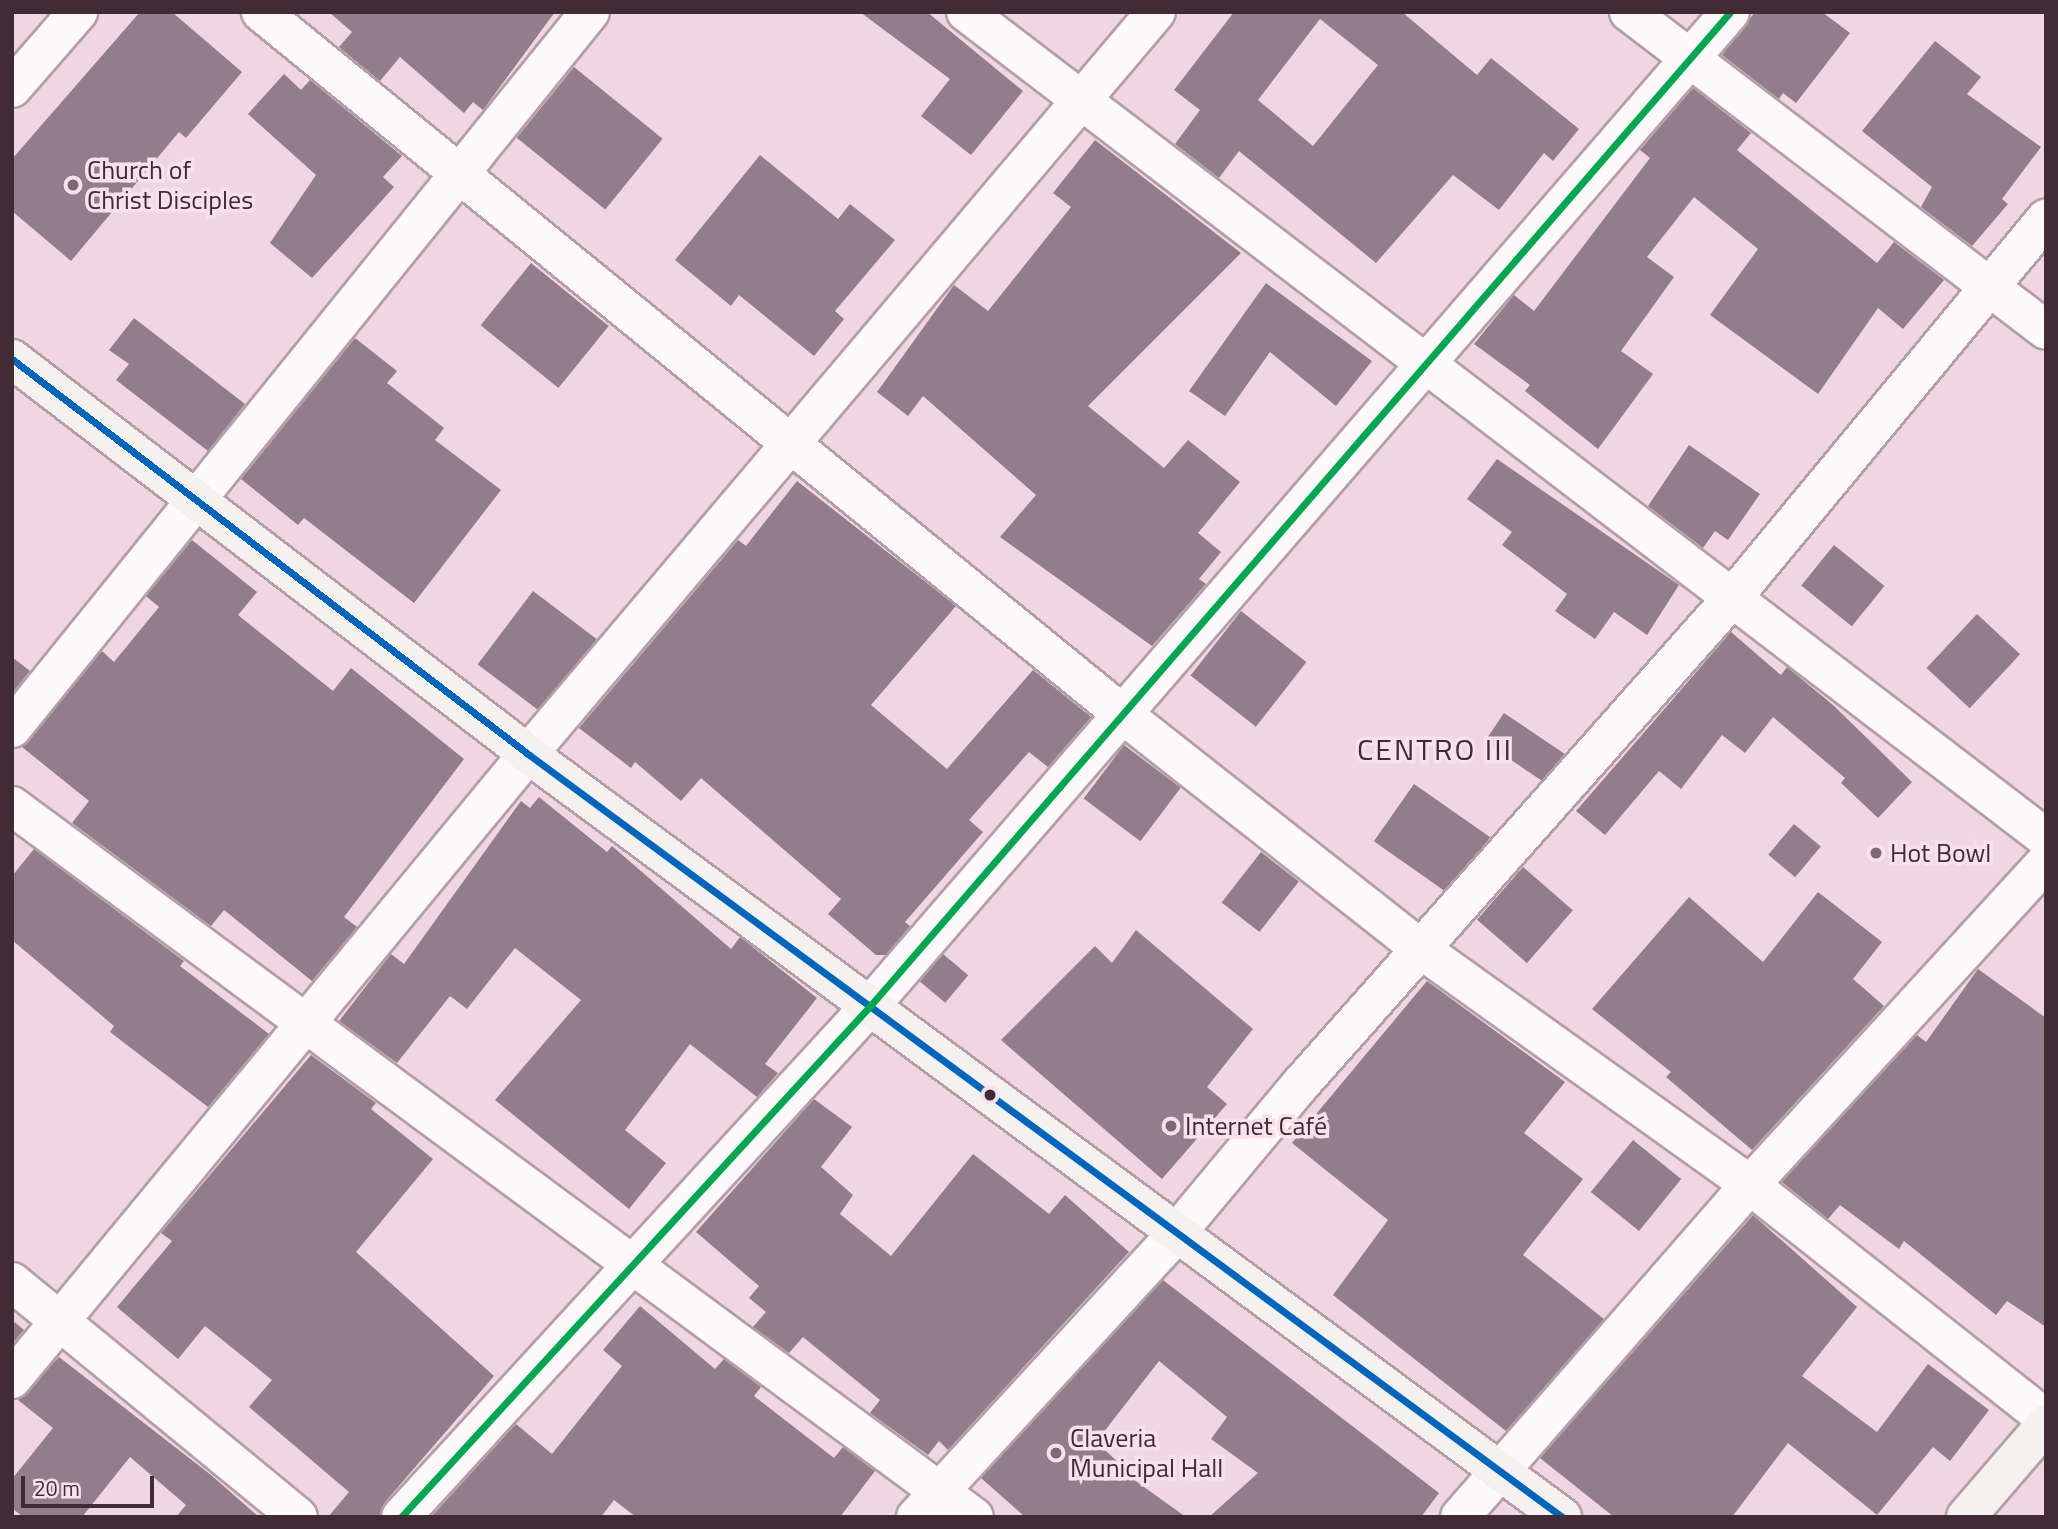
<!DOCTYPE html>
<html>
<head>
<meta charset="utf-8">
<style>
  body { margin:0 }
  #map { position:relative; width:2058px; height:1529px; overflow:hidden; background:#f0d6e1; font-family:"Titillium Web",sans-serif }
  div>[style] { position:absolute }
  [style*='--x'] { left:calc(var(--x)*1px); top:calc(var(--y)*1px); width:calc(var(--w)*1px); rotate:calc(var(--a)*1deg) }
  .building>* { inset:0; background:#927d8b; transform-origin:0 0 }
  .roads { filter:drop-shadow(2px 0 #b49ea7) drop-shadow(-2px 0 #b49ea7) drop-shadow(0 2px #b49ea7) drop-shadow(0 -2px #b49ea7) }
  .street>* { height:38px; margin:-19px; padding:0 19px; transform-origin:19px; border-radius:19px; background:#fdf9fa }
  .secondary>* { height:38px; margin:-19px; padding:0 19px; transform-origin:19px; border-radius:19px; background:#f5f1ef }
  .bus-1>* { height:7px; margin:-3.5px; padding:0 3.5px; transform-origin:3.5px; border-radius:3.5px; background:#0065bd }
  .bus-2>* { height:7px; margin:-3.5px; padding:0 3.5px; transform-origin:3.5px; border-radius:3.5px; background:#00a651 }
  .dots>* { width:19px; height:19px; translate:-50% -50%; box-sizing:border-box; border:4px solid #f8e1eb; border-radius:50% }
  span { translate:-50% -50%; white-space:nowrap; text-align:center; line-height:1.15; -webkit-text-stroke:7px #f8e1eb; paint-order:stroke }
  .poi-label { font-size:26px; color:#412b35 }
  .left { translate:0 -50%; text-align:left }
  .quarter-label { font-size:30px; color:#412b35; letter-spacing:2px }
  .frame { position:absolute; inset:0; border:14px solid #412b35; pointer-events:none }
  .scale { position:absolute; left:21px; top:1476px; width:133px; height:32px; box-sizing:border-box; border:4px solid #412b35; border-top:0; padding-left:9px; font-size:21px; line-height:24px; white-space:nowrap; color:#412b35; -webkit-text-stroke:5px #f8e1eb; paint-order:stroke }
</style>
</head>
<body>
<div id="map">
  <div class="building">
    <div style="clip-path:polygon(140px 12px,172px 12px,242px 72px,186px 138px,179px 132px,71px 261px,12px 211px,12px 159px)"></div>
    <div style="clip-path:polygon(329px 12px,555px 12px,483px 110px,473px 102px,464px 113px,400px 57px,380px 81px,339px 47px,352px 32px)"></div>
    <div style="clip-path:polygon(860px 12px,927px 12px,1023px 91px,971px 155px,921px 116px,950px 79px)"></div>
    <div style="clip-path:polygon(evenodd,1234px 12px,1402px 12px,1477px 75px,1491px 58px,1579px 129px,1553px 161px,1544px 153px,1499px 210px,1453px 175px,1376px 263px,1239px 151px,1219px 178px,1175px 144px,1200px 110px,1174px 90px,1234px 12px,1320px 19px,1378px 65px,1313px 146px,1258px 100px,1320px 19px)"></div>
    <div style="clip-path:polygon(1755px 12px,1822px 12px,1850px 33px,1796px 103px,1783px 93px,1779px 99px,1722px 55px)"></div>
    <div style="clip-path:polygon(1935px 41px,1981px 77px,1967px 94px,2041px 147px,2002px 199px,2008px 204px,1972px 246px,1921px 207px,1932px 187px,1862px 131px)"></div>
    <div style="left:574px;top:67px;width:114px;height:91px;rotate:39deg"></div>
    <div style="clip-path:polygon(284px 74px,301px 90px,310px 80px,402px 156px,383px 177px,394px 187px,312px 278px,270px 243px,316px 175px,248px 114px)"></div>
    <div style="clip-path:polygon(1693px 88px,1751px 133px,1737px 150px,1877px 263px,1894px 242px,1944px 280px,1903px 329px,1878px 308px,1818px 394px,1710px 315px,1758px 249px,1694px 197px,1647px 257px,1674px 277px,1621px 351px,1653px 374px,1598px 449px,1525px 391px,1530px 385px,1474px 344px,1514px 295px,1534px 311px,1650px 158px,1640px 150px)"></div>
    <div style="clip-path:polygon(1095px 140px,1241px 253px,1088px 406px,1164px 468px,1188px 440px,1240px 482px,1198px 533px,1221px 552px,1199px 579px,1206px 584px,1152px 646px,1000px 537px,1036px 495px,923px 396px,908px 416px,877px 392px,954px 285px,988px 311px,1071px 207px,1053px 193px)"></div>
    <div style="clip-path:polygon(760px 155px,838px 219px,850px 204px,895px 240px,835px 311px,844px 319px,814px 356px,739px 295px,731px 306px,675px 260px)"></div>
    <div style="left:531px;top:263px;width:100px;height:80px;rotate:39deg"></div>
    <div style="clip-path:polygon(1266px 283px,1372px 361px,1336px 406px,1270px 352px,1225px 416px,1189px 391px)"></div>
    <div style="clip-path:polygon(134px 318px,245px 404px,208px 451px,116px 380px,129px 364px,109px 350px)"></div>
    <div style="clip-path:polygon(355px 338px,397px 371px,387px 383px,444px 428px,435px 440px,501px 490px,414px 603px,304px 518px,298px 525px,241px 479px)"></div>
    <div style="clip-path:polygon(1689px 445px,1760px 494px,1728px 540px,1715px 531px,1703px 548px,1648px 506px)"></div>
    <div style="clip-path:polygon(1497px 459px,1679px 585px,1647px 635px,1614px 612px,1595px 639px,1555px 611px,1567px 594px,1502px 545px,1512px 532px,1467px 499px)"></div>
    <div style="clip-path:polygon(797px 481px,956px 606px,871px 705px,947px 769px,1033px 670px,1091px 717px,1048px 767px,1029px 752px,969px 820px,983px 832px,905px 922px,910px 926px,886px 955px,876px 955px,828px 914px,841px 899px,701px 778px,681px 801px,635px 762px,631px 768px,579px 728px,738px 540px,746px 546px)"></div>
    <div style="clip-path:polygon(192px 540px,257px 592px,238px 615px,333px 691px,351px 668px,464px 759px,344px 917px,357px 927px,312px 981px,224px 910px,211px 926px,72px 823px,89px 801px,22px 747px,102px 651px,114px 662px,159px 607px,146px 596px)"></div>
    <div style="left:1834px;top:545px;width:65px;height:52px;rotate:39deg"></div>
    <div style="left:533px;top:591px;width:80px;height:92px;rotate:37deg"></div>
    <div style="left:1241px;top:611px;width:83px;height:82px;rotate:38deg"></div>
    <div style="left:1977px;top:614px;width:59px;height:74px;rotate:43deg"></div>
    <div style="clip-path:polygon(1731px 632px,1781px 675px,1787px 667px,1833px 705px,1912px 782px,1878px 818px,1841px 783px,1845px 778px,1773px 717px,1745px 753px,1722px 735px,1681px 789px,1659px 771px,1605px 835px,1576px 811px)"></div>
    <div style="clip-path:polygon(12px 657px,30px 671px,12px 693px)"></div>
    <div style="left:1504px;top:713px;width:73px;height:35px;rotate:34deg"></div>
    <div style="left:1124px;top:745px;width:71px;height:67px;rotate:37deg"></div>
    <div style="left:1414px;top:784px;width:93px;height:70px;rotate:35deg"></div>
    <div style="clip-path:polygon(539px 797px,607px 852px,612px 846px,731px 949px,740px 937px,817px 998px,765px 1064px,778px 1073px,757px 1097px,690px 1044px,625px 1130px,666px 1163px,629px 1209px,495px 1100px,581px 1000px,515px 948px,467px 1009px,450px 996px,397px 1063px,339px 1021px,391px 954px,404px 964px,521px 801px,530px 808px)"></div>
    <div style="left:1794px;top:824px;width:35px;height:40px;rotate:40deg"></div>
    <div style="clip-path:polygon(34px 849px,184px 961px,180px 966px,269px 1034px,208px 1107px,110px 1032px,114px 1026px,12px 940px,12px 876px)"></div>
    <div style="left:1261px;top:852px;width:48px;height:64px;rotate:38deg"></div>
    <div style="left:1523px;top:867px;width:66px;height:70px;rotate:41deg"></div>
    <div style="clip-path:polygon(1818px 892px,1882px 942px,1853px 979px,1884px 1006px,1752px 1150px,1666px 1077px,1671px 1072px,1592px 1009px,1689px 897px,1763px 962px)"></div>
    <div style="clip-path:polygon(1136px 930px,1253px 1029px,1207px 1087px,1227px 1104px,1162px 1179px,1001px 1040px,1095px 946px,1112px 963px)"></div>
    <div style="left:943px;top:954px;width:33px;height:36px;rotate:40deg"></div>
    <div style="clip-path:polygon(1978px 969px,2046px 1018px,2046px 1327px,2007px 1301px,1996px 1315px,1904px 1241px,1899px 1249px,1840px 1205px,1828px 1219px,1782px 1182px,1917px 1035px,1926px 1042px)"></div>
    <div style="clip-path:polygon(1427px 981px,1565px 1082px,1524px 1133px,1583px 1179px,1523px 1255px,1604px 1319px,1506px 1431px,1333px 1295px,1388px 1220px,1292px 1143px)"></div>
    <div style="clip-path:polygon(311px 1055px,376px 1103px,371px 1109px,433px 1159px,356px 1252px,494px 1376px,385px 1502px,380px 1517px,328px 1517px,349px 1492px,249px 1407px,272px 1380px,205px 1326px,178px 1359px,117px 1307px,172px 1241px,161px 1233px)"></div>
    <div style="clip-path:polygon(814px 1099px,852px 1127px,821px 1167px,853px 1195px,840px 1214px,891px 1256px,973px 1154px,1049px 1214px,1065px 1195px,1129px 1252px,948px 1450px,939px 1441px,928px 1455px,870px 1413px,880px 1400px,803px 1337px,789px 1353px,753px 1327px,766px 1312px,749px 1298px,759px 1286px,696px 1232px)"></div>
    <div style="left:1633px;top:1140px;width:62px;height:67px;rotate:39deg"></div>
    <div style="clip-path:polygon(1753px 1215px,1857px 1307px,1802px 1376px,1877px 1432px,1928px 1364px,1989px 1410px,1950px 1461px,1933px 1447px,1877px 1515px,1788px 1443px,1732px 1517px,1614px 1517px,1540px 1458px)"></div>
    <div style="clip-path:polygon(1163px 1280px,1439px 1493px,1421px 1517px,1209px 1517px,1258px 1473px,1211px 1439px,1227px 1417px,1159px 1361px,1096px 1442px,1119px 1463px,1116px 1467px,1186px 1517px,1025px 1517px,981px 1478px)"></div>
    <div style="clip-path:polygon(640px 1306px,715px 1369px,724px 1359px,761px 1387px,754px 1396px,834px 1458px,843px 1447px,875px 1471px,840px 1517px,636px 1517px,614px 1500px,601px 1517px,431px 1517px,516px 1424px,552px 1454px,622px 1366px,603px 1350px)"></div>
    <div style="clip-path:polygon(12px 1320px,24px 1330px,12px 1344px)"></div>
    <div style="clip-path:polygon(59px 1357px,211px 1475px,259px 1517px,176px 1517px,186px 1505px,130px 1457px,82px 1517px,23px 1517px,12px 1508px,12px 1479px,53px 1428px,18px 1400px)"></div>
  </div>
  <div class="roads">
    <div class="street">
      <div style="--x:261;--y:12;--w:1110;--a:39.18"></div>
      <div style="--x:1121;--y:713;--w:383;--a:38.2"></div>
      <div style="--x:1422;--y:950;--w:403;--a:35.6"></div>
      <div style="--x:1750;--y:1185;--w:377;--a:38.3"></div>
      <div style="--x:966;--y:12;--w:1360;--a:37.41"></div>
      <div style="--x:1629;--y:12;--w:524;--a:37.33"></div>
      <div style="--x:12;--y:88;--w:101;--a:-49"></div>
      <div style="--x:12;--y:728;--w:920;--a:-51.09"></div>
      <div style="--x:12;--y:806;--w:1196;--a:36.47"></div>
      <div style="--x:12;--y:1282;--w:370;--a:39.4"></div>
      <div style="--x:12;--y:1379;--w:810;--a:-50.46"></div>
      <div style="--x:528;--y:754;--w:972;--a:-49.76"></div>
      <div style="--x:401;--y:1517;--w:694;--a:-47.45"></div>
      <div style="--x:870;--y:1006;--w:1314;--a:-49.13"></div>
      <div style="--x:916;--y:1517;--w:381;--a:-47.4"></div>
      <div style="--x:1174;--y:1236;--w:197;--a:-50.2"></div>
      <div style="--x:1300;--y:1085;--w:652;--a:-48.42"></div>
      <div style="--x:1733;--y:597;--w:491;--a:-50.4"></div>
      <div style="--x:1460;--y:1517;--w:441;--a:-48.9"></div>
      <div style="--x:1750;--y:1185;--w:438;--a:-47.5"></div>
    </div>
    <div class="secondary">
      <div style="--x:12;--y:359;--w:650;--a:37.43"></div>
      <div style="--x:528;--y:754;--w:1285;--a:36.42"></div>
      <div style="--x:1966;--y:1517;--w:123;--a:-49.3"></div>
    </div>
  </div>
  <div class="bus-1">
    <div style="--x:12;--y:359;--w:650;--a:37.43"></div>
    <div style="--x:528;--y:754;--w:1285;--a:36.42"></div>
  </div>
  <div class="bus-2">
    <div style="--x:401;--y:1517;--w:694;--a:-47.45"></div>
    <div style="--x:870;--y:1006;--w:1314;--a:-49.13"></div>
  </div>
  <div class="dots">
    <div style="left:73px;top:185px;background:#7e6771"></div>
    <div style="left:1876px;top:853px;background:#7e6771"></div>
    <div style="left:990px;top:1095px;background:#412b35"></div>
    <div style="left:1171px;top:1126px;background:#7e6771"></div>
    <div style="left:1056px;top:1453px;background:#7e6771"></div>
  </div>
  <div class="poi-label">
    <span class="left" style="left:87px;top:185px">Church of<br>Christ Disciples</span>
    <span class="left" style="left:1890px;top:853px">Hot Bowl</span>
    <span class="left" style="left:1185px;top:1126px">Internet Café</span>
    <span class="left" style="left:1070px;top:1453px">Claveria<br>Municipal Hall</span>
  </div>
  <div class="quarter-label">
    <span style="left:1435px;top:749px">CENTRO III</span>
  </div>
  <div class="frame"></div>
  <div class="scale">20 m</div>
</div>
</body>
</html>
